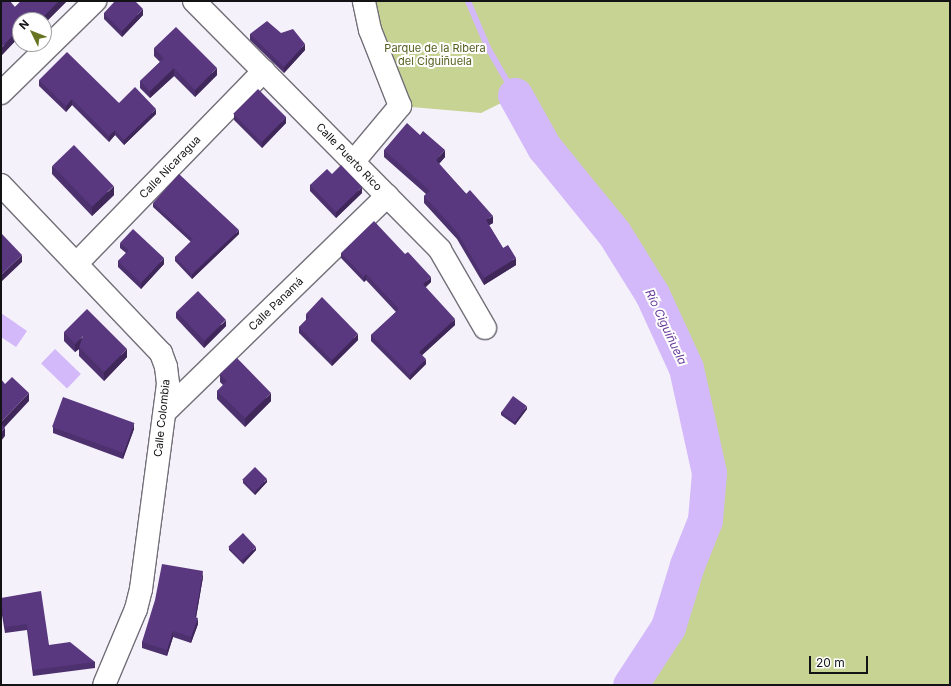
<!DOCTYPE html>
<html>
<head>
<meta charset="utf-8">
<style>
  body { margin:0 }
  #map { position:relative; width:951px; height:686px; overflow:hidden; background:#f5f1fb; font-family:Inter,sans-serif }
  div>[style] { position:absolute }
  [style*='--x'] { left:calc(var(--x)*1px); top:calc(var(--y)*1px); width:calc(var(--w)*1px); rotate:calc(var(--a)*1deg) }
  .green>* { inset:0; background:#c6d393 }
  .water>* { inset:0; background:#d3b8fa; transform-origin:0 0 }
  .stream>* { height:6px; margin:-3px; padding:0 3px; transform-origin:3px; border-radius:3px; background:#d3b8fa }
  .river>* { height:35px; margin:-17.5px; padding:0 17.5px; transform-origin:17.5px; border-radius:17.5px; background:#d3b8fa }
  .roads { filter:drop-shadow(1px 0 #726f78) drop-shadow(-1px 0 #726f78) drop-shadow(0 1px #726f78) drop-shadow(0 -1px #726f78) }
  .minor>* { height:22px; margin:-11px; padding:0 11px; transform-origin:11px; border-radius:11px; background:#fff }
  .wall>* { inset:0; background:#4d306e }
  .shaded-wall>* { inset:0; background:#3f275a }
  .building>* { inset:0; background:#5a3880; transform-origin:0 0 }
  span { translate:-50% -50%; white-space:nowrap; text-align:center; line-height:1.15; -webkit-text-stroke:4px #fff; paint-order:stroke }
  .park-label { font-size:11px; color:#545e1c }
  .street-label { font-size:11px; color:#131215 }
  .water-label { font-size:12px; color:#693c99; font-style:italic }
  .frame { position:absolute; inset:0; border:2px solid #131215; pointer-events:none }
  .north { position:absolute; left:12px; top:12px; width:40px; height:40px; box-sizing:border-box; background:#fff; border:1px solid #a1a0a1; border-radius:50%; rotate:313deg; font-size:11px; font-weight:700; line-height:16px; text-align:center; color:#131215 }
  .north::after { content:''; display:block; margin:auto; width:14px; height:18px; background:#677420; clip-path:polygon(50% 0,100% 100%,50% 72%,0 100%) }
  .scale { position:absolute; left:809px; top:656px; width:59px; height:18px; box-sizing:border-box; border:2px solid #131215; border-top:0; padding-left:5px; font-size:12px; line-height:14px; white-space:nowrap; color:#131215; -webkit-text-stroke:3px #fff; paint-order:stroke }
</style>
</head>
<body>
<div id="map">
  <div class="green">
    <div style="clip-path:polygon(364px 1px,950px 1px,950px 685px,630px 685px,668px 627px,687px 565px,705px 520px,709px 473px,686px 368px,652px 294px,614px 233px,544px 147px,515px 96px,481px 113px,400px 106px)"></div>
  </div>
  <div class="water">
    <div style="clip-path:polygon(1px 313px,27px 331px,16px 347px,1px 337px)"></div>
    <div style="left:55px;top:349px;width:36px;height:20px;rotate:44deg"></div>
  </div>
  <div class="stream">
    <div style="--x:468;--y:1;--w:51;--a:66.9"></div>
    <div style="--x:488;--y:48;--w:54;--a:60.1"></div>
  </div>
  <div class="river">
    <div style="--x:515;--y:95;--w:60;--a:60.9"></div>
    <div style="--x:544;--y:147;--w:111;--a:50.9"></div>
    <div style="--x:614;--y:233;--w:72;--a:58.1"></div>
    <div style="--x:652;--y:294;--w:81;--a:65.3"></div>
    <div style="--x:686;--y:368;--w:107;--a:77.6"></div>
    <div style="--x:709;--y:473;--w:47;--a:94.9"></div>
    <div style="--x:705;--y:520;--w:48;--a:111.8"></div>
    <div style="--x:687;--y:565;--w:65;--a:107"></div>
    <div style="--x:668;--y:627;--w:69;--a:123.2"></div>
  </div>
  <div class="roads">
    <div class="minor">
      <div style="--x:194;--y:1;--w:350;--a:45.3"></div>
      <div style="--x:440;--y:250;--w:90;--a:60"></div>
      <div style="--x:1;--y:93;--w:132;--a:-44.4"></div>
      <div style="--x:354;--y:161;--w:72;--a:-50.1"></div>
      <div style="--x:400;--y:106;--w:82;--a:-111.5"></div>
      <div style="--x:370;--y:30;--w:30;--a:-102"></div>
      <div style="--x:1;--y:185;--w:232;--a:46.4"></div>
      <div style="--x:161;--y:353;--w:15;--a:70"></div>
      <div style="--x:166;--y:367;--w:17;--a:83"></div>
      <div style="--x:168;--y:384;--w:207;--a:97.5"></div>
      <div style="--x:141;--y:589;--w:21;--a:104"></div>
      <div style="--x:136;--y:609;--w:82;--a:112.8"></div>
      <div style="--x:77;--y:263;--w:268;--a:-45.8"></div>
      <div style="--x:165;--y:412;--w:310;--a:-44.2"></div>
    </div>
  </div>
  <div class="wall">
    <div style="clip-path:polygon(21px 1px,67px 1px,44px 24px,44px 20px,37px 20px,36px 19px,20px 20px,20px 36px,1px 56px,15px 7px)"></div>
    <div style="clip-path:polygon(104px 13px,143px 15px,122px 37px,104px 19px)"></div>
    <div style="clip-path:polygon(281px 33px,305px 50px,284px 73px,250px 40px,250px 34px)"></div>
    <div style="clip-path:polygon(154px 48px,217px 75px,195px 97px,174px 76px,150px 98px,140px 88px,140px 81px,160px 62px,154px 56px)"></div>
    <div style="clip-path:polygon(39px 80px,119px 103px,156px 114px,124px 145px,115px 135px,109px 142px,72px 105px,66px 112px,39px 86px)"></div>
    <div style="clip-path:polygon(234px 114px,286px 123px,262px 148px,234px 120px)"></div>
    <div style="clip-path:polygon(384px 150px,445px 157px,439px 164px,493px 223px,489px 225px,503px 248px,516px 265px,484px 285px,457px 239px,424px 203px,424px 196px,426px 194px,384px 157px)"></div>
    <div style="clip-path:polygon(52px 166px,114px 195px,92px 216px,52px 174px)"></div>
    <div style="clip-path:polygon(332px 174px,362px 193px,336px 218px,310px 191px,310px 185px)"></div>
    <div style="clip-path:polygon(153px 203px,239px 234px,192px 279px,175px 261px,175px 257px,191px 242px,153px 207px)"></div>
    <div style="clip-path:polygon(120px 243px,164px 264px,141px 289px,118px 267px,118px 261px,126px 253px,120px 248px)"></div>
    <div style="clip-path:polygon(341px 253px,431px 282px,425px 287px,455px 325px,422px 355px,426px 364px,410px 380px,371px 341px,371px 335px,396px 312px,366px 280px,364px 282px,341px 258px)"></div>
    <div style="clip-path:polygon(176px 312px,226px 326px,204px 348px,176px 318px)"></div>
    <div style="clip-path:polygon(306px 314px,358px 340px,332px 366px,299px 333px,299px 327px,306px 320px)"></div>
    <div style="clip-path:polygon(64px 332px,127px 357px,104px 381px,79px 356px,79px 349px,75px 352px,64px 341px)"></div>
    <div style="clip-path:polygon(220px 374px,271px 401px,245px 427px,217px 399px,217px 391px,223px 385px,220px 382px)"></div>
    <div style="clip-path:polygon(527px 409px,515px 425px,501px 415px,501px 412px)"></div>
    <div style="clip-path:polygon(53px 427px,134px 429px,123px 459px,53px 433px)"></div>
    <div style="clip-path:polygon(243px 480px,267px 482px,255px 495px,243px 483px)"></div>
    <div style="clip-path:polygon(229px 547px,256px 550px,243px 564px,229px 550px)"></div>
    <div style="clip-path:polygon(203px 577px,196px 618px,198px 624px,191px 643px,173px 637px,167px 656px,142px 648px,142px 642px)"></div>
    <div style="clip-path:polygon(1px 598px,49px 645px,95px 662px,95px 668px,33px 676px,27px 630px,5px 633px,1px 609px)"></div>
  </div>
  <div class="shaded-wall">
    <div style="clip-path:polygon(59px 1px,67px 1px,44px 24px,44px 20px,42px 20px,42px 18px)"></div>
    <div style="clip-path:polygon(143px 9px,143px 15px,122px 37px,122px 31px)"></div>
    <div style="clip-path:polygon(36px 12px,36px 19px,35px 20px,28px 20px)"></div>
    <div style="clip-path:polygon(20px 28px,20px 36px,1px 56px,1px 48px)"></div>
    <div style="clip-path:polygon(305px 44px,305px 50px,284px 73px,284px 67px)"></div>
    <div style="clip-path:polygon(174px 68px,174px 76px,150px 98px,150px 91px)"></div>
    <div style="clip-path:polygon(217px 68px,217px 75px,195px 97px,195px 90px)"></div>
    <div style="clip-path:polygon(72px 99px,72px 105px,66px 112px,66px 106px)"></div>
    <div style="clip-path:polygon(156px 109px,156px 114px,124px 145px,124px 140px)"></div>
    <div style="clip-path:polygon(286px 117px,286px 123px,262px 148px,262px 142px)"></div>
    <div style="clip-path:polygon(115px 130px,115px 135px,109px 142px,109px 136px)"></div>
    <div style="clip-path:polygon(445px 150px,445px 157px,436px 167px,436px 160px)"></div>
    <div style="clip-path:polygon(114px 186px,114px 195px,92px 216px,92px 207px)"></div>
    <div style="clip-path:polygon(362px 187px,362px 193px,336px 218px,336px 212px)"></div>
    <div style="clip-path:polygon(493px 216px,493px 223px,486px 227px,486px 220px)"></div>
    <div style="clip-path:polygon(239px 230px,239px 234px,192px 279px,192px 274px)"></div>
    <div style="clip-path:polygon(22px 255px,22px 262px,1px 282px,1px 275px)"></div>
    <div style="clip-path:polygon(164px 258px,164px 264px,141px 289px,141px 283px)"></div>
    <div style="clip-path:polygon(516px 258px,516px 265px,484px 285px,484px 278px)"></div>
    <div style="clip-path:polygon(366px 274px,366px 280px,364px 282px,364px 277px)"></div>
    <div style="clip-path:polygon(431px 277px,431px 282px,423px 290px,423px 284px)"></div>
    <div style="clip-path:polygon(455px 319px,455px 325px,419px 358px,419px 352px)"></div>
    <div style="clip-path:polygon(226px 320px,226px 326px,204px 348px,204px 342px)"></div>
    <div style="clip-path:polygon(358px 334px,358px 340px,332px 366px,332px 360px)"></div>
    <div style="clip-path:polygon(83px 336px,79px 349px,75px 352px,75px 344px)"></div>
    <div style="clip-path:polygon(127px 349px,127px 357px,104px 381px,104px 372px)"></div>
    <div style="clip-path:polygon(426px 359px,426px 364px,410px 380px,410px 375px)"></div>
    <div style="clip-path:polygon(29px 393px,29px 401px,1px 431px,1px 422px)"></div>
    <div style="clip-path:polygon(271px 393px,271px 401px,245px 427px,245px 418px)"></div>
    <div style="clip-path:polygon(527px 406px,527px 409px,515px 425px,515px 422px)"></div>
    <div style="clip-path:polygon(134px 423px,134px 429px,123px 459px,123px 453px)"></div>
    <div style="clip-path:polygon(5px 428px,5px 436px,1px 441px,1px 432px)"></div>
    <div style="clip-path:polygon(267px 479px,267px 482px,255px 495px,255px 492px)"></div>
    <div style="clip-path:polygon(256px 547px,256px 550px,243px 564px,243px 561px)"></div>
    <div style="clip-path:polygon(203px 571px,203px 577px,195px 623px,195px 617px)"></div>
    <div style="clip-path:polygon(198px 618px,198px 624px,191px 643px,191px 637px)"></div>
    <div style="clip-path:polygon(173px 631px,173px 637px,167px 656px,167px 650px)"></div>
  </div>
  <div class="building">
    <div style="clip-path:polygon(1px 1px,10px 1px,15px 7px,21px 1px,59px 1px,42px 18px,36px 12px,28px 20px,20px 20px,20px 28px,1px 48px)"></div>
    <div style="clip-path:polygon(115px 1px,135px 1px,143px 9px,122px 31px,104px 13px)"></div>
    <div style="clip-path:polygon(267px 21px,281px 33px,293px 29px,305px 44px,284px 67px,250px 34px)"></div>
    <div style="clip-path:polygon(176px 27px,217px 68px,195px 90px,174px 68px,150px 91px,140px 81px,164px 58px,154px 48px)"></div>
    <div style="clip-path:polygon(67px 52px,119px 103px,135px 87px,156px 109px,124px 140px,115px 130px,109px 136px,72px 99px,66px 106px,39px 80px)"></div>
    <div style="left:258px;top:89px;width:40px;height:35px;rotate:45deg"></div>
    <div style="clip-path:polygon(407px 123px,420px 135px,423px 131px,445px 150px,436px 160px,466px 194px,470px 190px,493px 216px,486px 220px,503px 248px,508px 245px,516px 258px,484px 278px,457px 232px,424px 196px,430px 191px,384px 150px)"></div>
    <div style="left:74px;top:145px;width:57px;height:30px;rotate:46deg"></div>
    <div style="clip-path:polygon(341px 165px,362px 187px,336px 212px,310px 185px,327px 169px,332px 174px)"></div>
    <div style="clip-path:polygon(179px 174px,239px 230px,192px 274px,175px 257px,193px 239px,153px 203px)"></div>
    <div style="clip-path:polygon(374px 221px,405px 254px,408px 252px,431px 277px,423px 284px,455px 319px,419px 352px,426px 359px,410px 375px,371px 335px,399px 309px,366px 274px,364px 277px,341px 253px)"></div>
    <div style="clip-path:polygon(133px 229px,164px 258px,141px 283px,118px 261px,129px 250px,120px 243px)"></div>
    <div style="clip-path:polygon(1px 233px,22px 255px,1px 275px)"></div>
    <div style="left:198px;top:291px;width:40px;height:30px;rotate:46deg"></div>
    <div style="clip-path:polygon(322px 297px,358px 334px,332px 360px,299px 327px,309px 317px,306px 314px)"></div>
    <div style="clip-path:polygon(87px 309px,127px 349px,104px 372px,79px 347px,83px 336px,75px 344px,64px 332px)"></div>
    <div style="clip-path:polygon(237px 358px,271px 393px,245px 418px,217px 391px,227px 381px,220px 374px)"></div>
    <div style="clip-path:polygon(12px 377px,29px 393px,1px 422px,1px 379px,5px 384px)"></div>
    <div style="left:513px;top:396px;width:17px;height:20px;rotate:36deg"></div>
    <div style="left:63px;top:397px;width:76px;height:32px;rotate:20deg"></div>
    <div style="clip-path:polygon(1px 423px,5px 428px,1px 432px)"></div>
    <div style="left:255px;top:467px;width:17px;height:18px;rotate:45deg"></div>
    <div style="left:243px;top:533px;width:19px;height:20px;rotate:47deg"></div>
    <div style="clip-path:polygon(162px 564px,203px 571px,195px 617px,198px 618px,191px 637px,173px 631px,167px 650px,142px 642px,155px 600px)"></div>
    <div style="clip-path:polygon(41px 591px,49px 645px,70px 642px,95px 662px,33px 670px,27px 624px,5px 627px,1px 603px,1px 598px)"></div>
  </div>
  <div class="park-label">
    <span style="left:435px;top:55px">Parque de la Ribera<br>del Ciguiñuela</span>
  </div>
  <div class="street-label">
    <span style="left:349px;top:157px;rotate:46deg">Calle Puerto Rico</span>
    <span style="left:170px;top:167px;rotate:-46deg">Calle Nicaragua</span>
    <span style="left:276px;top:304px;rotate:-44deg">Calle Panamá</span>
    <span style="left:162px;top:418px;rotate:-84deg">Calle Colombia</span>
  </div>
  <div class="water-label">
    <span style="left:666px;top:327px;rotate:65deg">Río Ciguiñuela</span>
  </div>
  <div class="frame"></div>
  <div class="north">N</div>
  <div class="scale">20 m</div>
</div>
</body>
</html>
